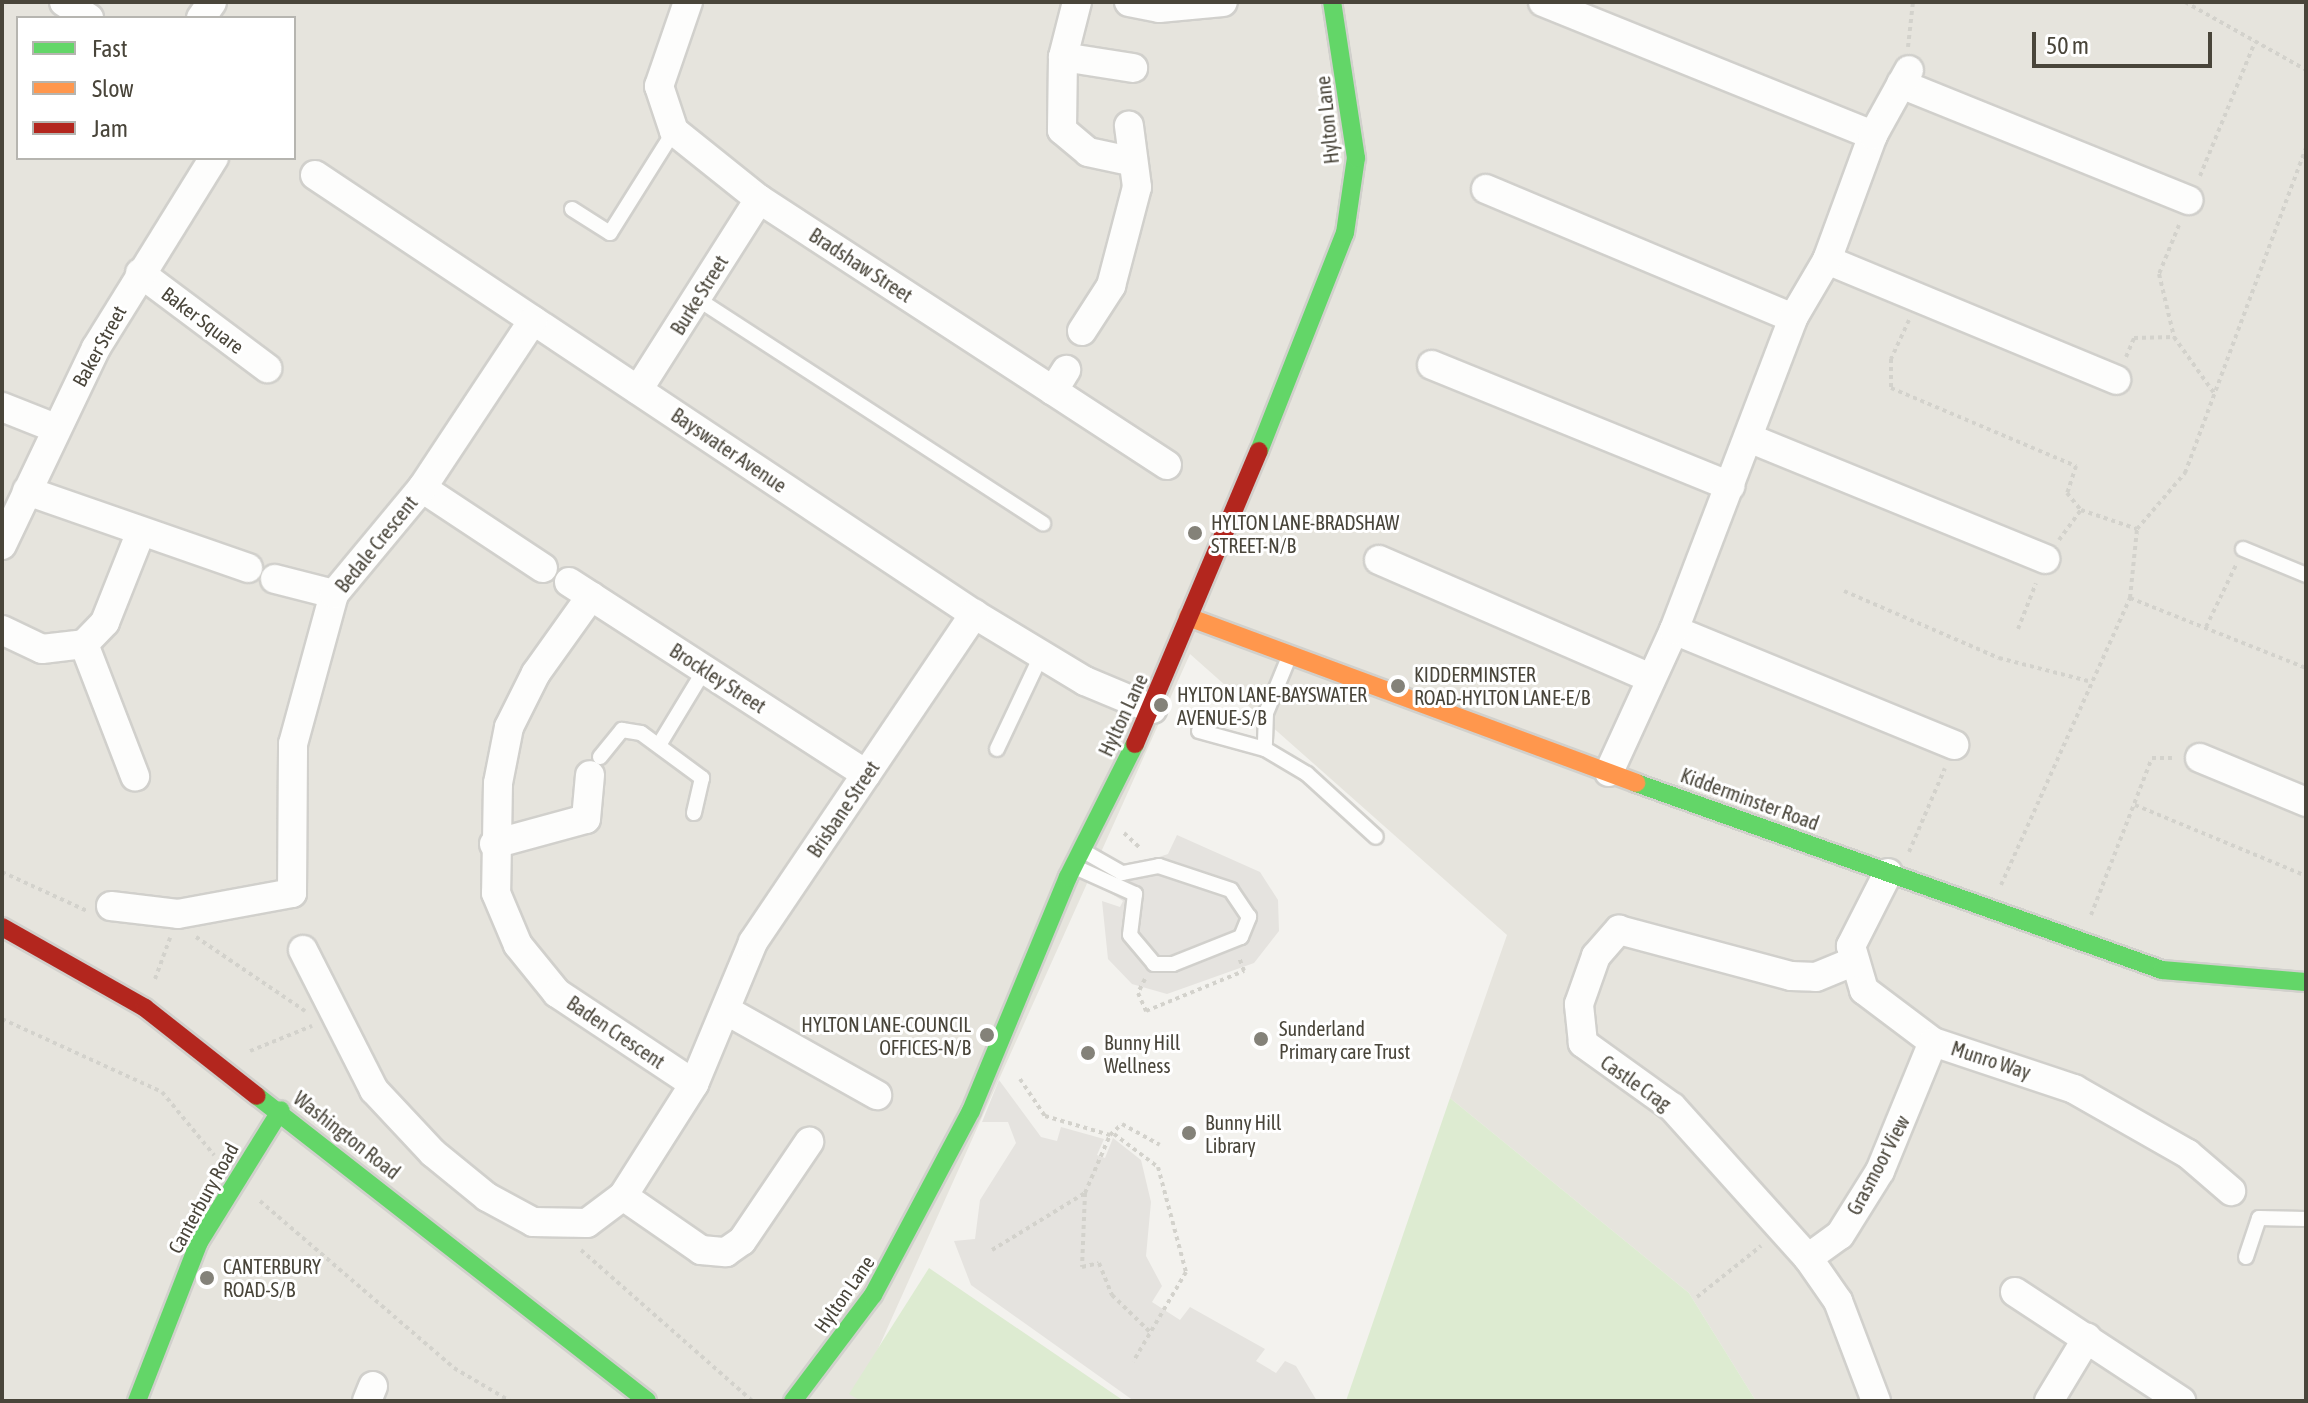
<!DOCTYPE html>
<html>
<head>
<meta charset="utf-8">
<style>
  body { margin:0 }
  #map { position:relative; width:2308px; height:1403px; overflow:hidden; background:#f3f2ee; font-family:"Asap Condensed",sans-serif }
  div>[style] { position:absolute }
  [style*='--x'] { left:calc(var(--x)*1px); top:calc(var(--y)*1px); width:calc(var(--w)*1px); rotate:calc(var(--a)*1deg) }
  .residential>* { inset:0; background:#e6e4dd }
  .green>* { inset:0; background:#ddebd1 }
  .parking>* { inset:0; background:#e5e3df }
  .path>* { height:4px; margin-top:-2px; transform-origin:0; background:repeating-linear-gradient(90deg,#d3d2cc 0 4px,transparent 0 8px) }
  .roads { filter:drop-shadow(2px 0 #d1d0cc) drop-shadow(-2px 0 #d1d0cc) drop-shadow(0 2px #d1d0cc) drop-shadow(0 -2px #d1d0cc) }
  .lane>* { height:14px; margin:-7px; padding:0 7px; transform-origin:7px; border-radius:7px; background:#fdfdfc }
  .street>* { height:28px; margin:-14px; padding:0 14px; transform-origin:14px; border-radius:14px; background:#fdfdfc }
  .fast>* { height:18px; margin:-9px; padding:0 9px; transform-origin:9px; border-radius:9px; background:#63d668 }
  .slow>* { height:18px; margin:-9px; padding:0 9px; transform-origin:9px; border-radius:9px; background:#ff974d }
  .jam>* { height:18px; margin:-9px; padding:0 9px; transform-origin:9px; border-radius:9px; background:#b3261e }
  .dots>* { width:22px; height:22px; translate:-50% -50%; box-sizing:border-box; border:4px solid #fff; border-radius:50% }
  span { translate:-50% -50%; white-space:nowrap; text-align:center; line-height:1.15; -webkit-text-stroke:6px #fff; paint-order:stroke }
  .street-label { font-size:20px; color:#49453a }
  .poi-label { font-size:20px; color:#49453a }
  .left { translate:0 -50%; text-align:left }
  .right { translate:-100% -50%; text-align:right }
  .frame { position:absolute; inset:0; border:4px solid #49453a; pointer-events:none }
  .legend { position:absolute; left:16px; top:16px; width:280px; height:144px; box-sizing:border-box; background:#fff; border:2px solid #b6b5b0; margin:0; padding:10px 14px; list-style:none; font-size:24px; color:#49453a }
  .legend li { display:flex; align-items:center; gap:16px; height:40px }
  .legend b { width:40px; border:2px solid #b6b5b0 }
  .scale { position:absolute; left:2032px; top:32px; width:180px; height:36px; box-sizing:border-box; border:4px solid #49453a; border-top:0; padding-left:10px; font-size:24px; line-height:28px; white-space:nowrap; color:#49453a; -webkit-text-stroke:6px #fff; paint-order:stroke }
</style>
</head>
<body>
<div id="map">
  <div class="residential">
    <div style="clip-path:polygon(evenodd,2px 2px,2306px 2px,2306px 1401px,1756px 1401px,1689px 1293px,1450px 1098px,1507px 935px,1190px 654px,869px 1369px,888px 1401px,2px 1401px,2px 2px,18px 18px,294px 18px,294px 158px,18px 158px,18px 18px)"></div>
  </div>
  <div class="green">
    <div style="clip-path:polygon(1450px 1098px,1689px 1293px,1756px 1401px,1346px 1401px)"></div>
    <div style="clip-path:polygon(929px 1268px,1124px 1401px,861px 1401px,849px 1394px)"></div>
  </div>
  <div class="parking">
    <div style="clip-path:polygon(1177px 835px,1260px 872px,1278px 900px,1279px 931px,1254px 963px,1167px 994px,1132px 984px,1108px 959px,1102px 901px,1120px 907px,1123px 901px,1093px 882px,1104px 857px,1132px 866px,1168px 854px)"></div>
    <div style="clip-path:polygon(999px 1080px,1041px 1137px,1057px 1141px,1061px 1127px,1104px 1139px,1097px 1155px,1105px 1158px,1113px 1138px,1141px 1160px,1151px 1202px,1146px 1256px,1162px 1286px,1152px 1302px,1180px 1320px,1190px 1307px,1265px 1349px,1256px 1361px,1276px 1373px,1285px 1361px,1296px 1366px,1317px 1401px,1134px 1401px,971px 1285px,954px 1241px,975px 1239px,980px 1200px,1016px 1143px,1008px 1122px,982px 1122px)"></div>
  </div>
  <div class="path">
    <div style="--x:2185;--y:2;--w:139;--a:29.3"></div>
    <div style="--x:1908;--y:47;--w:45;--a:-83.7"></div>
    <div style="--x:2200;--y:176;--w:145;--a:-67.7"></div>
    <div style="--x:2179;--y:225;--w:53;--a:112.2"></div>
    <div style="--x:2159;--y:274;--w:65;--a:76.6"></div>
    <div style="--x:2174;--y:337;--w:69;--a:54.5"></div>
    <div style="--x:1909;--y:320;--w:43;--a:114.8"></div>
    <div style="--x:1891;--y:359;--w:29;--a:90"></div>
    <div style="--x:1891;--y:388;--w:201;--a:22.9"></div>
    <div style="--x:2076;--y:466;--w:28;--a:108"></div>
    <div style="--x:2067;--y:493;--w:22;--a:51"></div>
    <div style="--x:2081;--y:510;--w:59;--a:18.7"></div>
    <div style="--x:2126;--y:357;--w:21;--a:-67"></div>
    <div style="--x:2134;--y:338;--w:40;--a:-1.4"></div>
    <div style="--x:2059;--y:540;--w:37;--a:-54"></div>
    <div style="--x:1844;--y:591;--w:169;--a:23.4"></div>
    <div style="--x:1999;--y:658;--w:92;--a:14.5"></div>
    <div style="--x:2130;--y:598;--w:189;--a:21.7"></div>
    <div style="--x:2206;--y:627;--w:69;--a:-64.2"></div>
    <div style="--x:2018;--y:629;--w:49;--a:-68.6"></div>
    <div style="--x:2135;--y:805;--w:185;--a:22.5"></div>
    <div style="--x:1124;--y:833;--w:23;--a:43"></div>
    <div style="--x:1909;--y:852;--w:91;--a:-66.8"></div>
    <div style="--x:2;--y:872;--w:94;--a:24.6"></div>
    <div style="--x:2001;--y:885;--w:315;--a:-65.8"></div>
    <div style="--x:2130;--y:598;--w:69;--a:-84.2"></div>
    <div style="--x:2137;--y:529;--w:74;--a:-49.4"></div>
    <div style="--x:2185;--y:473;--w:348;--a:-69.6"></div>
    <div style="--x:2091;--y:915;--w:168;--a:-68.8"></div>
    <div style="--x:2152;--y:758;--w:23;--a:0"></div>
    <div style="--x:196;--y:937;--w:132;--a:34.2"></div>
    <div style="--x:155;--y:979;--w:44;--a:-69.9"></div>
    <div style="--x:1145;--y:979;--w:16;--a:117"></div>
    <div style="--x:1138;--y:993;--w:20;--a:66"></div>
    <div style="--x:1146;--y:1011;--w:106;--a:-22.2"></div>
    <div style="--x:1244;--y:971;--w:15;--a:-110"></div>
    <div style="--x:2;--y:1019;--w:176;--a:24.5"></div>
    <div style="--x:162;--y:1092;--w:82;--a:50.5"></div>
    <div style="--x:250;--y:1051;--w:67;--a:-22"></div>
    <div style="--x:1020;--y:1079;--w:45;--a:56"></div>
    <div style="--x:1045;--y:1116;--w:68;--a:16.3"></div>
    <div style="--x:1110;--y:1135;--w:16;--a:-43"></div>
    <div style="--x:1122;--y:1124;--w:43;--a:28.9"></div>
    <div style="--x:1114;--y:1134;--w:55;--a:36.9"></div>
    <div style="--x:1158;--y:1167;--w:109;--a:75.1"></div>
    <div style="--x:1186;--y:1272;--w:104;--a:120.5"></div>
    <div style="--x:1085;--y:1193;--w:74;--a:92.3"></div>
    <div style="--x:1082;--y:1267;--w:17;--a:-13"></div>
    <div style="--x:1099;--y:1263;--w:35;--a:68"></div>
    <div style="--x:1112;--y:1295;--w:53;--a:44.2"></div>
    <div style="--x:260;--y:1201;--w:256;--a:40.7"></div>
    <div style="--x:454;--y:1368;--w:65;--a:30.5"></div>
    <div style="--x:581;--y:1250;--w:228;--a:41.4"></div>
    <div style="--x:992;--y:1250;--w:109;--a:-31.5"></div>
    <div style="--x:1085;--y:1193;--w:63;--a:-66.7"></div>
    <div style="--x:1697;--y:1297;--w:82;--a:-38.6"></div>
  </div>
  <div class="roads">
    <div class="lane">
      <div style="--x:572;--y:209;--w:45;--a:32.3"></div>
      <div style="--x:610;--y:233;--w:120;--a:-57.9"></div>
      <div style="--x:696;--y:298;--w:414;--a:33"></div>
      <div style="--x:2243;--y:549;--w:68;--a:22.4"></div>
      <div style="--x:1289;--y:657;--w:61;--a:112.3"></div>
      <div style="--x:1266;--y:713;--w:36;--a:92"></div>
      <div style="--x:1265;--y:749;--w:49;--a:30.8"></div>
      <div style="--x:1307;--y:774;--w:93;--a:42.4"></div>
      <div style="--x:1199;--y:731;--w:68;--a:15.3"></div>
      <div style="--x:659;--y:745;--w:89;--a:-58.8"></div>
      <div style="--x:997;--y:749;--w:103;--a:-64.7"></div>
      <div style="--x:600;--y:757;--w:35;--a:-51"></div>
      <div style="--x:622;--y:730;--w:19;--a:9"></div>
      <div style="--x:641;--y:733;--w:76;--a:36.4"></div>
      <div style="--x:702;--y:778;--w:36;--a:103"></div>
      <div style="--x:1075;--y:867;--w:66;--a:24.2"></div>
      <div style="--x:1135;--y:894;--w:41;--a:97"></div>
      <div style="--x:1130;--y:935;--w:38;--a:50"></div>
      <div style="--x:1154;--y:964;--w:19;--a:0"></div>
      <div style="--x:1173;--y:964;--w:73;--a:-21.7"></div>
      <div style="--x:1241;--y:937;--w:22;--a:-68"></div>
      <div style="--x:1249;--y:917;--w:32;--a:-124"></div>
      <div style="--x:1231;--y:890;--w:76;--a:-161.6"></div>
      <div style="--x:1159;--y:866;--w:38;--a:169"></div>
      <div style="--x:1122;--y:873;--w:43;--a:-150.4"></div>
      <div style="--x:2246;--y:1257;--w:41;--a:-71.6"></div>
      <div style="--x:2259;--y:1218;--w:47;--a:1.2"></div>
    </div>
    <div class="street">
      <div style="--x:64;--y:2;--w:30;--a:33"></div>
      <div style="--x:688;--y:2;--w:89;--a:109"></div>
      <div style="--x:659;--y:86;--w:47;--a:71.6"></div>
      <div style="--x:674;--y:131;--w:109;--a:38.7"></div>
      <div style="--x:759;--y:199;--w:487;--a:33.1"></div>
      <div style="--x:1077;--y:2;--w:57;--a:104.3"></div>
      <div style="--x:1063;--y:57;--w:73;--a:90.8"></div>
      <div style="--x:1062;--y:130;--w:34;--a:40"></div>
      <div style="--x:1088;--y:152;--w:43;--a:12.1"></div>
      <div style="--x:1129;--y:2;--w:31;--a:11"></div>
      <div style="--x:1159;--y:8;--w:64;--a:-5.4"></div>
      <div style="--x:1543;--y:2;--w:356;--a:22"></div>
      <div style="--x:201;--y:18;--w:19;--a:-55"></div>
      <div style="--x:1063;--y:57;--w:71;--a:8.9"></div>
      <div style="--x:1901;--y:84;--w:310;--a:22"></div>
      <div style="--x:315;--y:175;--w:792;--a:33.67"></div>
      <div style="--x:974;--y:614;--w:130;--a:31.1"></div>
      <div style="--x:1085;--y:681;--w:73;--a:22.7"></div>
      <div style="--x:1486;--y:189;--w:333;--a:22.8"></div>
      <div style="--x:1827;--y:260;--w:313;--a:22.5"></div>
      <div style="--x:140;--y:273;--w:159;--a:36.8"></div>
      <div style="--x:1082;--y:331;--w:54;--a:-57.2"></div>
      <div style="--x:1111;--y:286;--w:102;--a:-75.3"></div>
      <div style="--x:1137;--y:187;--w:62;--a:-97.5"></div>
      <div style="--x:1432;--y:365;--w:322;--a:22.1"></div>
      <div style="--x:638;--y:390;--w:226;--a:-57.6"></div>
      <div style="--x:1053;--y:391;--w:25;--a:-58"></div>
      <div style="--x:2;--y:407;--w:57;--a:21.6"></div>
      <div style="--x:1749;--y:438;--w:320;--a:22.2"></div>
      <div style="--x:422;--y:488;--w:145;--a:33.5"></div>
      <div style="--x:27;--y:491;--w:234;--a:19.2"></div>
      <div style="--x:2;--y:545;--w:218;--a:-64.5"></div>
      <div style="--x:96;--y:348;--w:224;--a:-58.2"></div>
      <div style="--x:1379;--y:560;--w:293;--a:23.5"></div>
      <div style="--x:275;--y:579;--w:61;--a:14.3"></div>
      <div style="--x:569;--y:582;--w:354;--a:32.9"></div>
      <div style="--x:591;--y:596;--w:95;--a:125.5"></div>
      <div style="--x:536;--y:673;--w:60;--a:116.6"></div>
      <div style="--x:509;--y:727;--w:57;--a:101.1"></div>
      <div style="--x:498;--y:783;--w:110;--a:91"></div>
      <div style="--x:496;--y:893;--w:56;--a:67.1"></div>
      <div style="--x:518;--y:945;--w:62;--a:50.9"></div>
      <div style="--x:557;--y:993;--w:164;--a:33.6"></div>
      <div style="--x:2;--y:630;--w:44;--a:25.4"></div>
      <div style="--x:42;--y:649;--w:42;--a:-6.8"></div>
      <div style="--x:84;--y:644;--w:30;--a:-46"></div>
      <div style="--x:105;--y:622;--w:95;--a:-68.3"></div>
      <div style="--x:1674;--y:630;--w:303;--a:22.3"></div>
      <div style="--x:84;--y:644;--w:142;--a:68.9"></div>
      <div style="--x:2200;--y:758;--w:115;--a:22.5"></div>
      <div style="--x:1609;--y:772;--w:156;--a:-65.4"></div>
      <div style="--x:1674;--y:630;--w:334;--a:-69.1"></div>
      <div style="--x:1793;--y:318;--w:67;--a:-59.6"></div>
      <div style="--x:1827;--y:260;--w:133;--a:-69.8"></div>
      <div style="--x:1873;--y:135;--w:74;--a:-61"></div>
      <div style="--x:494;--y:844;--w:95;--a:-15.2"></div>
      <div style="--x:586;--y:819;--w:44;--a:-84.8"></div>
      <div style="--x:1888;--y:873;--w:82;--a:116.9"></div>
      <div style="--x:1851;--y:946;--w:46;--a:73.5"></div>
      <div style="--x:1864;--y:990;--w:86;--a:37"></div>
      <div style="--x:1933;--y:1042;--w:149;--a:18.4"></div>
      <div style="--x:2074;--y:1089;--w:131;--a:29.7"></div>
      <div style="--x:2188;--y:1154;--w:57;--a:40.7"></div>
      <div style="--x:111;--y:906;--w:67;--a:6.8"></div>
      <div style="--x:178;--y:914;--w:116;--a:-10.4"></div>
      <div style="--x:292;--y:893;--w:149;--a:-89.6"></div>
      <div style="--x:293;--y:744;--w:156;--a:-74.7"></div>
      <div style="--x:334;--y:594;--w:138;--a:-50.3"></div>
      <div style="--x:422;--y:488;--w:201;--a:-56.5"></div>
      <div style="--x:303;--y:950;--w:157;--a:63.1"></div>
      <div style="--x:374;--y:1090;--w:86;--a:46.9"></div>
      <div style="--x:433;--y:1153;--w:70;--a:39.2"></div>
      <div style="--x:487;--y:1197;--w:52;--a:28.5"></div>
      <div style="--x:533;--y:1222;--w:54;--a:1.1"></div>
      <div style="--x:587;--y:1223;--w:45;--a:-36.9"></div>
      <div style="--x:623;--y:1196;--w:133;--a:-57.6"></div>
      <div style="--x:694;--y:1084;--w:154;--a:-67.4"></div>
      <div style="--x:753;--y:942;--w:396;--a:-56"></div>
      <div style="--x:729;--y:1012;--w:170;--a:29.3"></div>
      <div style="--x:623;--y:1196;--w:95;--a:34.7"></div>
      <div style="--x:701;--y:1250;--w:25;--a:5"></div>
      <div style="--x:726;--y:1252;--w:19;--a:-35"></div>
      <div style="--x:742;--y:1241;--w:120;--a:-55.9"></div>
      <div style="--x:1808;--y:1258;--w:203;--a:-132"></div>
      <div style="--x:1672;--y:1107;--w:110;--a:-144.3"></div>
      <div style="--x:1583;--y:1043;--w:39;--a:-96"></div>
      <div style="--x:1579;--y:1004;--w:51;--a:-70.5"></div>
      <div style="--x:1596;--y:956;--w:35;--a:-49"></div>
      <div style="--x:1619;--y:930;--w:178;--a:15"></div>
      <div style="--x:1791;--y:976;--w:25;--a:2"></div>
      <div style="--x:1816;--y:977;--w:42;--a:-22.3"></div>
      <div style="--x:2015;--y:1292;--w:199;--a:33.3"></div>
      <div style="--x:367;--y:1401;--w:16;--a:-68"></div>
      <div style="--x:1876;--y:1401;--w:107;--a:-110.8"></div>
      <div style="--x:1838;--y:1301;--w:52;--a:-124.9"></div>
      <div style="--x:1808;--y:1258;--w:39;--a:-36"></div>
      <div style="--x:1840;--y:1235;--w:75;--a:-58"></div>
      <div style="--x:1880;--y:1171;--w:139;--a:-67.7"></div>
      <div style="--x:2049;--y:1401;--w:74;--a:-58.9"></div>
    </div>
    <div class="fast">
      <div style="--x:1259;--y:451;--w:234;--a:-68.5"></div>
      <div style="--x:1345;--y:233;--w:76;--a:-81.7"></div>
      <div style="--x:1356;--y:158;--w:158;--a:-98.7"></div>
      <div style="--x:1636;--y:783;--w:558;--a:19.57"></div>
      <div style="--x:2162;--y:970;--w:144;--a:4.8"></div>
      <div style="--x:257;--y:1096;--w:495;--a:38"></div>
      <div style="--x:137;--y:1401;--w:171;--a:-68.7"></div>
      <div style="--x:199;--y:1242;--w:155;--a:-58.2"></div>
      <div style="--x:793;--y:1401;--w:133;--a:-53"></div>
      <div style="--x:873;--y:1295;--w:208;--a:-62"></div>
      <div style="--x:971;--y:1111;--w:253;--a:-67.5"></div>
      <div style="--x:1068;--y:877;--w:149;--a:-63.3"></div>
    </div>
    <div class="slow">
      <div style="--x:1188;--y:617;--w:478;--a:20.3"></div>
    </div>
    <div class="jam">
      <div style="--x:1135;--y:744;--w:318;--a:-67.1"></div>
      <div style="--x:2;--y:927;--w:164;--a:29.5"></div>
      <div style="--x:145;--y:1008;--w:142;--a:38.2"></div>
    </div>
  </div>
  <div class="dots">
    <div style="left:1195px;top:533px;background:#848279"></div>
    <div style="left:1398px;top:686px;background:#848279"></div>
    <div style="left:1161px;top:705px;background:#848279"></div>
    <div style="left:987px;top:1035px;background:#848279"></div>
    <div style="left:1261px;top:1039px;background:#848279"></div>
    <div style="left:1088px;top:1053px;background:#848279"></div>
    <div style="left:1189px;top:1133px;background:#848279"></div>
    <div style="left:207px;top:1278px;background:#848279"></div>
  </div>
  <div class="street-label">
    <span style="left:1327px;top:120px;rotate:-96deg">Hylton Lane</span>
    <span style="left:861px;top:265px;rotate:33deg">Bradshaw Street</span>
    <span style="left:699px;top:295px;rotate:-58deg">Burke Street</span>
    <span style="left:203px;top:320px;rotate:37deg">Baker Square</span>
    <span style="left:99px;top:346px;rotate:-61deg">Baker Street</span>
    <span style="left:729px;top:450px;rotate:34deg">Bayswater Avenue</span>
    <span style="left:376px;top:544px;rotate:-51deg">Bedale Crescent</span>
    <span style="left:718px;top:678px;rotate:33deg">Brockley Street</span>
    <span style="left:1123px;top:715px;rotate:-65deg">Hylton Lane</span>
    <span style="left:1750px;top:799px;rotate:20deg">Kidderminster Road</span>
    <span style="left:843px;top:809px;rotate:-56deg">Brisbane Street</span>
    <span style="left:616px;top:1032px;rotate:34deg">Baden Crescent</span>
    <span style="left:1991px;top:1060px;rotate:18deg">Munro Way</span>
    <span style="left:1636px;top:1083px;rotate:35deg">Castle Crag</span>
    <span style="left:347px;top:1135px;rotate:38deg">Washington Road</span>
    <span style="left:1878px;top:1165px;rotate:-62deg">Grasmoor View</span>
    <span style="left:203px;top:1198px;rotate:-61deg">Canterbury Road</span>
    <span style="left:844px;top:1294px;rotate:-55deg">Hylton Lane</span>
  </div>
  <div class="poi-label">
    <span class="left" style="left:1211px;top:534px">HYLTON LANE-BRADSHAW<br>STREET-N/B</span>
    <span class="left" style="left:1414px;top:686px">KIDDERMINSTER<br>ROAD-HYLTON LANE-E/B</span>
    <span class="left" style="left:1177px;top:706px">HYLTON LANE-BAYSWATER<br>AVENUE-S/B</span>
    <span class="right" style="left:971px;top:1036px">HYLTON LANE-COUNCIL<br>OFFICES-N/B</span>
    <span class="left" style="left:1279px;top:1040px">Sunderland<br>Primary care Trust</span>
    <span class="left" style="left:1104px;top:1054px">Bunny Hill<br>Wellness</span>
    <span class="left" style="left:1205px;top:1134px">Bunny Hill<br>Library</span>
    <span class="left" style="left:223px;top:1278px">CANTERBURY<br>ROAD-S/B</span>
  </div>
  <div class="frame"></div>
  <ul class="legend">
  <li><b style="height:10px;background:#63d668"></b>Fast</li>
  <li><b style="height:10px;background:#ff974d"></b>Slow</li>
  <li><b style="height:10px;background:#b3261e"></b>Jam</li>
  </ul>
  <div class="scale">50 m</div>
</div>
</body>
</html>
